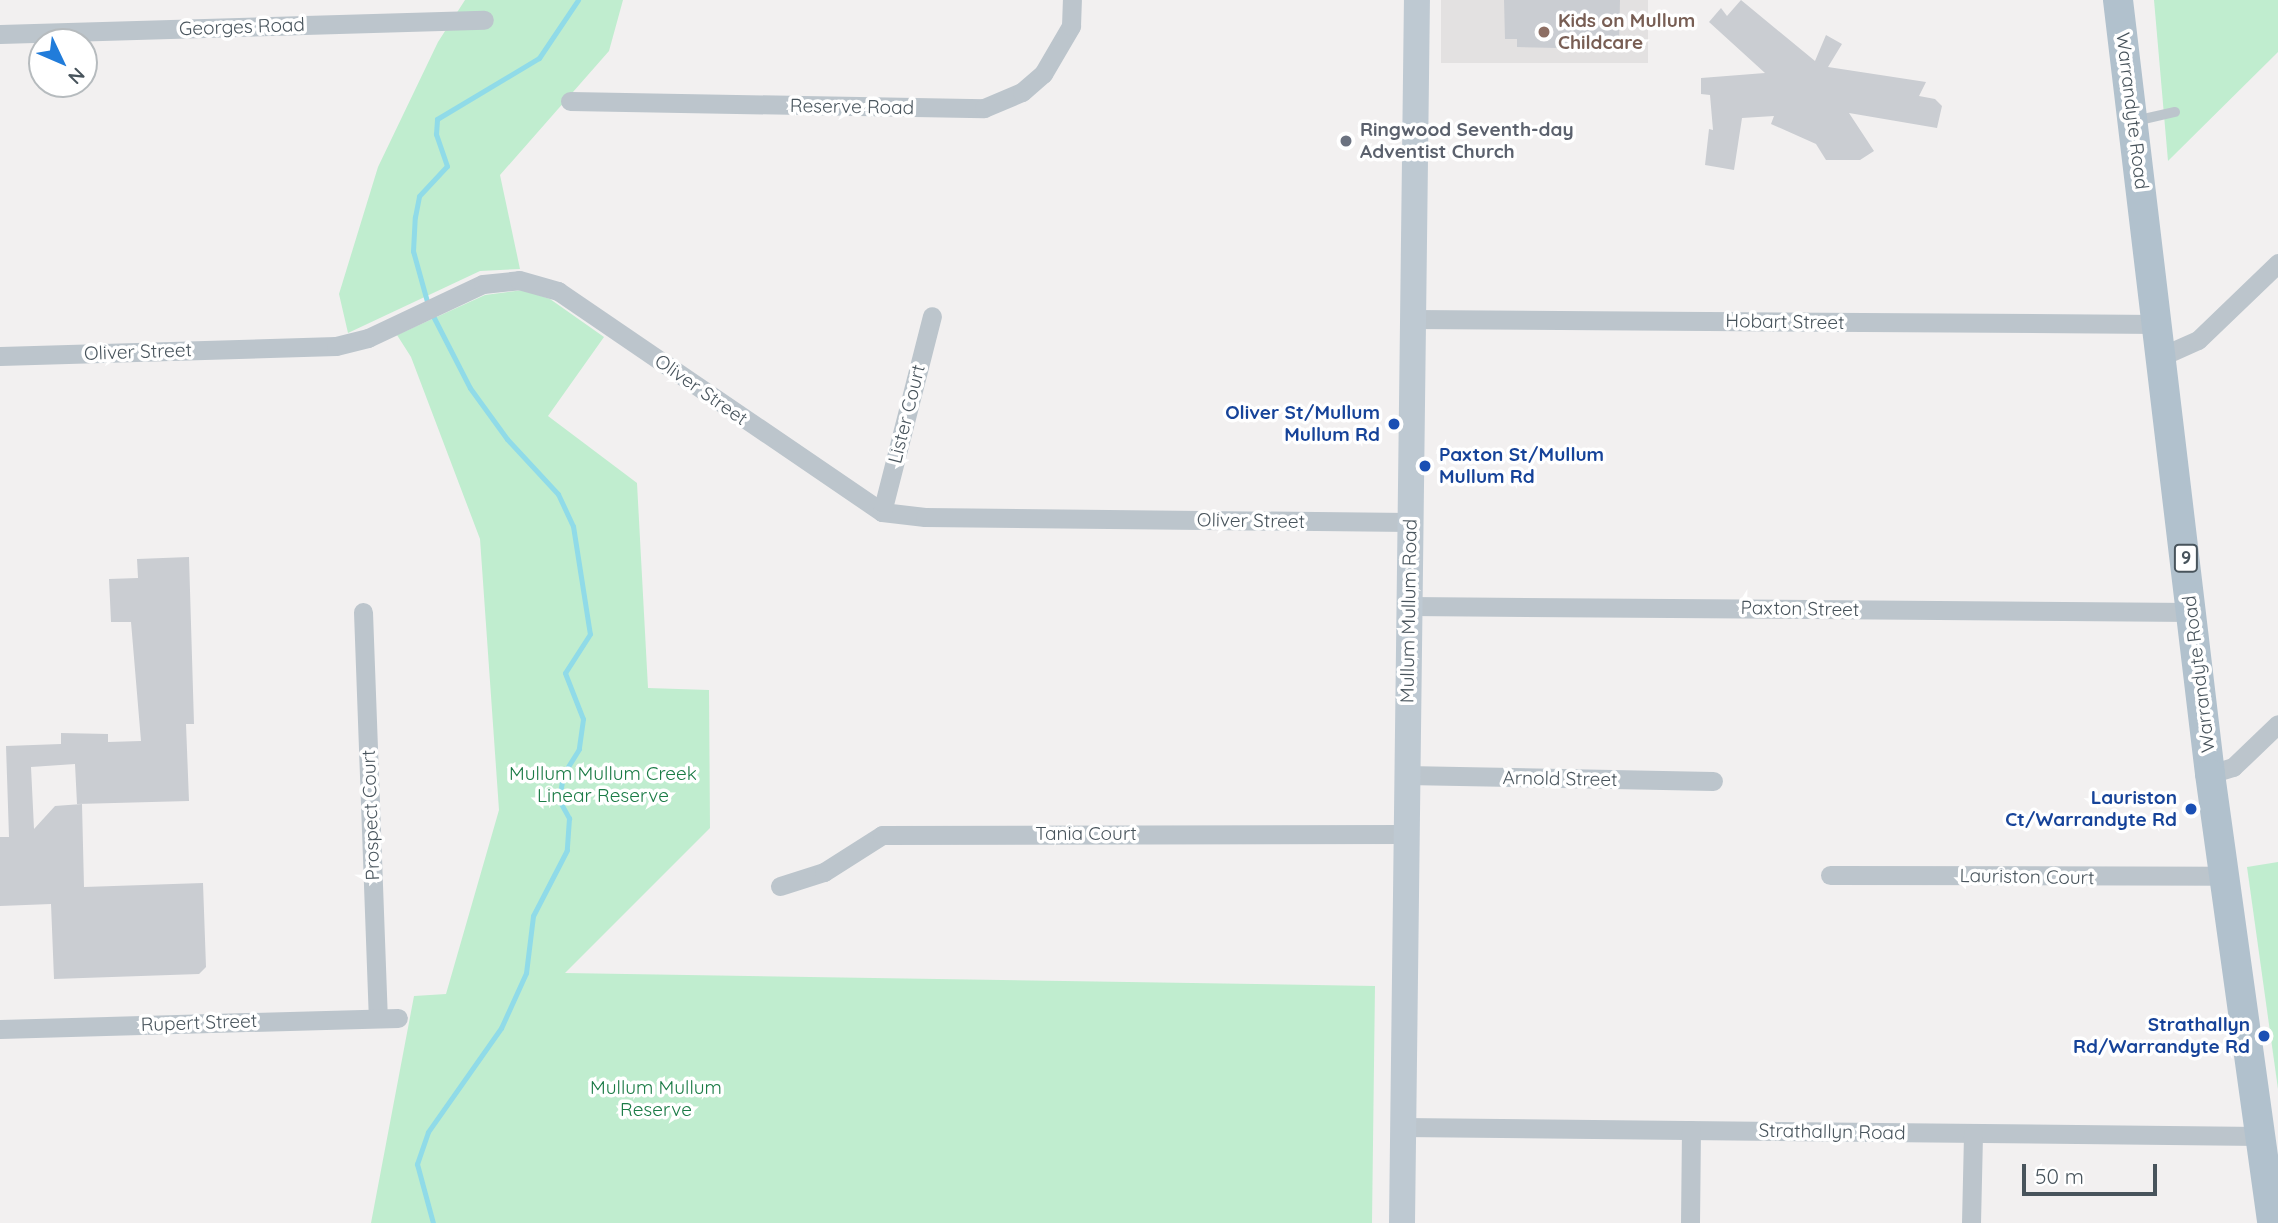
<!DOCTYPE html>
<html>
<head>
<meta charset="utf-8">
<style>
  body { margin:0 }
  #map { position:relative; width:2278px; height:1223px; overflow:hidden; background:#f2f0f0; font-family:Quicksand,sans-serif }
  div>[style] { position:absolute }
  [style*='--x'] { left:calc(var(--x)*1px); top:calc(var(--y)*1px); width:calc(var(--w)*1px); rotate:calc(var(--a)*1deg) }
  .education>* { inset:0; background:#e3e1e1; transform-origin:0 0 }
  .green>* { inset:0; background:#c0edcf }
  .stream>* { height:5px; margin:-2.5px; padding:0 2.5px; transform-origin:2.5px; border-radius:2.5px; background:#90dbe8 }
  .building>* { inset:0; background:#cacdd2 }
  .lane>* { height:10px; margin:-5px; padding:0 5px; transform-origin:5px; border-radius:5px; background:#bcc5cc }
  .street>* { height:19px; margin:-9.5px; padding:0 9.5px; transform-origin:9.5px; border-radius:9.5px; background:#bcc5cc }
  .secondary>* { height:26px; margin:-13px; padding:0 13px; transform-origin:13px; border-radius:13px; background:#bec9d2 }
  .primary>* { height:30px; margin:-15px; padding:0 15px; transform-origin:15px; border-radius:15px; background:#b1c1cd }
  .dots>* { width:19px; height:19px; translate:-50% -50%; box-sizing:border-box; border:4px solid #fff; border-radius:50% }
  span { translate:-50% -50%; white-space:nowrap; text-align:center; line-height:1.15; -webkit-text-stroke:7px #fff; paint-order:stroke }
  .shield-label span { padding:2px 5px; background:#fff; border:2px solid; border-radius:5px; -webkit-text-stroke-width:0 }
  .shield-label { font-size:18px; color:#48545c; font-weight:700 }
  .education-label { font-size:19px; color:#785e54; font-weight:700 }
  .left { translate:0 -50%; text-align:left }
  .street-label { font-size:19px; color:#48545c }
  .worship-label { font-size:19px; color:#5b616d; font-weight:700 }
  .transit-label { font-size:19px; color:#164399; font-weight:700 }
  .right { translate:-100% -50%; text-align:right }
  .park-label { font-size:19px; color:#1b7b46 }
  .north { position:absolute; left:28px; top:28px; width:70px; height:70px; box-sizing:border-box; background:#fff; border:2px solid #b6bbbe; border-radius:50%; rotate:134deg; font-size:19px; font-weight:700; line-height:28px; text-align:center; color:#48545c }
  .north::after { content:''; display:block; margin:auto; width:24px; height:32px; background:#217cda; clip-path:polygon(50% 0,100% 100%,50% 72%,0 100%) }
  .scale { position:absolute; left:2022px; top:1164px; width:135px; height:32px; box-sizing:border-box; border:4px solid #48545c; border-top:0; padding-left:9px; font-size:21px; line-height:24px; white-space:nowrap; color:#48545c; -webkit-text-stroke:5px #fff; paint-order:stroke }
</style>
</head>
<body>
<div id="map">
  <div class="education">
    <div style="left:1441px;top:0;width:207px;height:63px"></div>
  </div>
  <div class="green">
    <div style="clip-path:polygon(465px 0,623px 0,609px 51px,500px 175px,520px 269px,480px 271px,348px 333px,339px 294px,378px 167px,438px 42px)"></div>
    <div style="clip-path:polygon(2154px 0,2278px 0,2278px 52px,2168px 161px)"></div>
    <div style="clip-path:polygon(523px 290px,550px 299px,604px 337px,548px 416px,637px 483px,648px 688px,709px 690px,710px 828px,565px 973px,1375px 986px,1372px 1223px,371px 1223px,414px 996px,446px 994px,499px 810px,480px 539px,411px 357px,397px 335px,485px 295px)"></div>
    <div style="clip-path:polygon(2278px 862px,2278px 1089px,2247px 867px)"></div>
  </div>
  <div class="stream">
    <div style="--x:428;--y:305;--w:56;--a:-105.5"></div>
    <div style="--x:413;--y:251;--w:34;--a:-87"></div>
    <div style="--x:415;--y:217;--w:21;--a:-79"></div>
    <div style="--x:419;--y:196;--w:41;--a:-47"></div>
    <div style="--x:447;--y:166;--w:34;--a:-109"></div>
    <div style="--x:436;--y:134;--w:15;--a:-86"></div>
    <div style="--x:437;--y:119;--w:119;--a:-30.9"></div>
    <div style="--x:539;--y:58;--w:70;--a:-56.1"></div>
    <div style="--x:432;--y:314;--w:83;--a:62.8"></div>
    <div style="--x:470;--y:388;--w:63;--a:54"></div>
    <div style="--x:507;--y:439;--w:75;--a:47.2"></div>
    <div style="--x:558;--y:494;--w:35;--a:65"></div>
    <div style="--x:573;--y:526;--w:109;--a:81.1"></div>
    <div style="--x:590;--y:634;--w:46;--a:122.7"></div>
    <div style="--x:565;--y:673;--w:49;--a:68.6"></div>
    <div style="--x:583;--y:719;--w:30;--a:98"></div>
    <div style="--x:579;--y:749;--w:31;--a:122"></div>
    <div style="--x:563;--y:775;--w:25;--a:99"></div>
    <div style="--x:559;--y:800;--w:21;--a:61"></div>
    <div style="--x:569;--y:818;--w:32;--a:94"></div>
    <div style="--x:567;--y:850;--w:74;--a:117.3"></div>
    <div style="--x:533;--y:916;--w:57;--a:97"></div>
    <div style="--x:526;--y:973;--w:60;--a:114.4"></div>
    <div style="--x:501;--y:1028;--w:127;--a:125.1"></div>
    <div style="--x:428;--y:1132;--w:34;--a:109"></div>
    <div style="--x:417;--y:1164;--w:61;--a:74.8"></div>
  </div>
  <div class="building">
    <div style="clip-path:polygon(1504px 0,1620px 0,1619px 45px,1603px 44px,1603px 49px,1517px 47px,1517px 39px,1505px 39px)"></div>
    <div style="clip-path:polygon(1741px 0,1815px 61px,1826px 35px,1842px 44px,1828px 67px,1926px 82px,1919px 96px,1935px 99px,1942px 106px,1937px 128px,1849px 113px,1874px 151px,1860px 160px,1826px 160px,1816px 144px,1771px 124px,1774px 116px,1742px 118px,1734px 170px,1705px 165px,1709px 129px,1713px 130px,1710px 95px,1701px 94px,1701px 78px,1765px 73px,1709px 22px,1721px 8px,1727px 16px)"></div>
    <div style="clip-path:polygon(189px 557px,194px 724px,186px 724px,189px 801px,77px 804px,75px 764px,31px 767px,34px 829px,55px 806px,82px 804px,84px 887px,203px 883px,206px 967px,199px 974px,54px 979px,51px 904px,0 906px,0 837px,9px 837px,6px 746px,61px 744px,61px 733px,108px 734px,108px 742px,141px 741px,131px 622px,111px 622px,109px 579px,138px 578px,137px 559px)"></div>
  </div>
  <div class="lane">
    <div style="--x:2135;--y:121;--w:41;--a:-12.7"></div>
  </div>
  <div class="street">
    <div style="--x:0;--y:34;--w:484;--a:-1.7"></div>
    <div style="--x:570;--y:101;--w:414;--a:1"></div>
    <div style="--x:984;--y:108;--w:41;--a:-22.8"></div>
    <div style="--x:1022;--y:92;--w:28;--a:-41"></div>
    <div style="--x:1043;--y:74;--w:56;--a:-59.7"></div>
    <div style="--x:1071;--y:26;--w:26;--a:-88"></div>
    <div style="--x:1412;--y:319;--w:746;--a:0.38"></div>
    <div style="--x:0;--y:356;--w:336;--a:-1.7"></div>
    <div style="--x:336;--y:346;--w:33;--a:-14"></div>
    <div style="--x:368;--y:338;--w:127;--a:-25.2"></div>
    <div style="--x:483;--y:284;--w:36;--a:-6"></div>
    <div style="--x:519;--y:280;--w:41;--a:15.8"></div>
    <div style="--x:558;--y:291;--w:392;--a:34.3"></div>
    <div style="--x:882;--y:512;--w:43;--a:6.6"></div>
    <div style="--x:925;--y:517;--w:485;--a:0.6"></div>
    <div style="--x:2162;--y:356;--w:39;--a:-24"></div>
    <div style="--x:2198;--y:340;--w:111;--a:-43.9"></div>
    <div style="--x:882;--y:512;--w:202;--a:-75.7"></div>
    <div style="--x:1409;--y:606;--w:783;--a:0.44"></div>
    <div style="--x:363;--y:612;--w:405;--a:87.9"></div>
    <div style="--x:2210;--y:774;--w:24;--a:-17"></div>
    <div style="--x:2233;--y:767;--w:62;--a:-43.7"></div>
    <div style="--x:1406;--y:775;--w:307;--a:1.1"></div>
    <div style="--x:1830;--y:875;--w:393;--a:0.1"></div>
    <div style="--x:780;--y:886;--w:46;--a:-17.7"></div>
    <div style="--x:824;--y:872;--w:69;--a:-32.5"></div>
    <div style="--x:882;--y:835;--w:523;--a:-0.11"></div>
    <div style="--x:0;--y:1029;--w:398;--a:-1.6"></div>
    <div style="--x:1403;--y:1127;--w:857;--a:0.6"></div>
    <div style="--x:1690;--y:1223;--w:93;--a:-89.4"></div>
    <div style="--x:1971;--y:1223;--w:90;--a:-88.7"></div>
  </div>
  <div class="secondary">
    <div style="--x:1402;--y:1223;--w:1223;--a:-89.3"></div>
  </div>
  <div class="primary">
    <div style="--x:2118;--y:0;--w:779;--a:83.22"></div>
    <div style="--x:2210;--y:774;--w:453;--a:82.1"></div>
  </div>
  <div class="dots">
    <div style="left:1544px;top:32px;background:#8d6e63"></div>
    <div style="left:1346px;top:141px;background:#6b7280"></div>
    <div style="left:1394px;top:424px;background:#1a4fb4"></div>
    <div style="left:1425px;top:466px;background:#1a4fb4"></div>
    <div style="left:2191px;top:809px;background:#1a4fb4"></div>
    <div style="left:2264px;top:1036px;background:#1a4fb4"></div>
  </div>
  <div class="shield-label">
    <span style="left:2186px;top:558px">9</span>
  </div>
  <div class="education-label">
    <span class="left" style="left:1558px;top:32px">Kids on Mullum<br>Childcare</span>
  </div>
  <div class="street-label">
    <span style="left:242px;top:27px;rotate:-2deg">Georges Road</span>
    <span style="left:852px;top:107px;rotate:1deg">Reserve Road</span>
    <span style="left:2132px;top:111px;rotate:83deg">Warrandyte Road</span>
    <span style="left:1785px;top:322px;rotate:1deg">Hobart Street</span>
    <span style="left:138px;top:352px;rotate:-2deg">Oliver Street</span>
    <span style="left:701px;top:390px;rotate:35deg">Oliver Street</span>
    <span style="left:907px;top:414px;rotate:-76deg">Lister Court</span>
    <span style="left:1251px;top:521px;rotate:1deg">Oliver Street</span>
    <span style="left:1800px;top:609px;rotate:1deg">Paxton Street</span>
    <span style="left:1409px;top:611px;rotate:-89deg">Mullum Mullum Road</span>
    <span style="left:2199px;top:674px;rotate:-97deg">Warrandyte Road</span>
    <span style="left:1560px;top:779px;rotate:1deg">Arnold Street</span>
    <span style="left:371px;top:815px;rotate:-92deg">Prospect Court</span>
    <span style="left:1086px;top:834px">Tania Court</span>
    <span style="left:2027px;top:877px;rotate:1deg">Lauriston Court</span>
    <span style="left:199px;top:1023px;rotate:-2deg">Rupert Street</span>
    <span style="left:1832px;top:1132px;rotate:1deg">Strathallyn Road</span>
  </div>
  <div class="worship-label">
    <span class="left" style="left:1360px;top:141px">Ringwood Seventh-day<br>Adventist Church</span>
  </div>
  <div class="transit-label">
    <span class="right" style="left:1380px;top:424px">Oliver St/Mullum<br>Mullum Rd</span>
    <span class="left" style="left:1439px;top:466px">Paxton St/Mullum<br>Mullum Rd</span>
    <span class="right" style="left:2177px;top:809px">Lauriston<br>Ct/Warrandyte Rd</span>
    <span class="right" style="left:2250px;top:1036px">Strathallyn<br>Rd/Warrandyte Rd</span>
  </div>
  <div class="park-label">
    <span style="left:603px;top:785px">Mullum Mullum Creek<br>Linear Reserve</span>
    <span style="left:656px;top:1099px">Mullum Mullum<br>Reserve</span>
  </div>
  <div class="north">N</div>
  <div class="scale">50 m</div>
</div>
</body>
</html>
